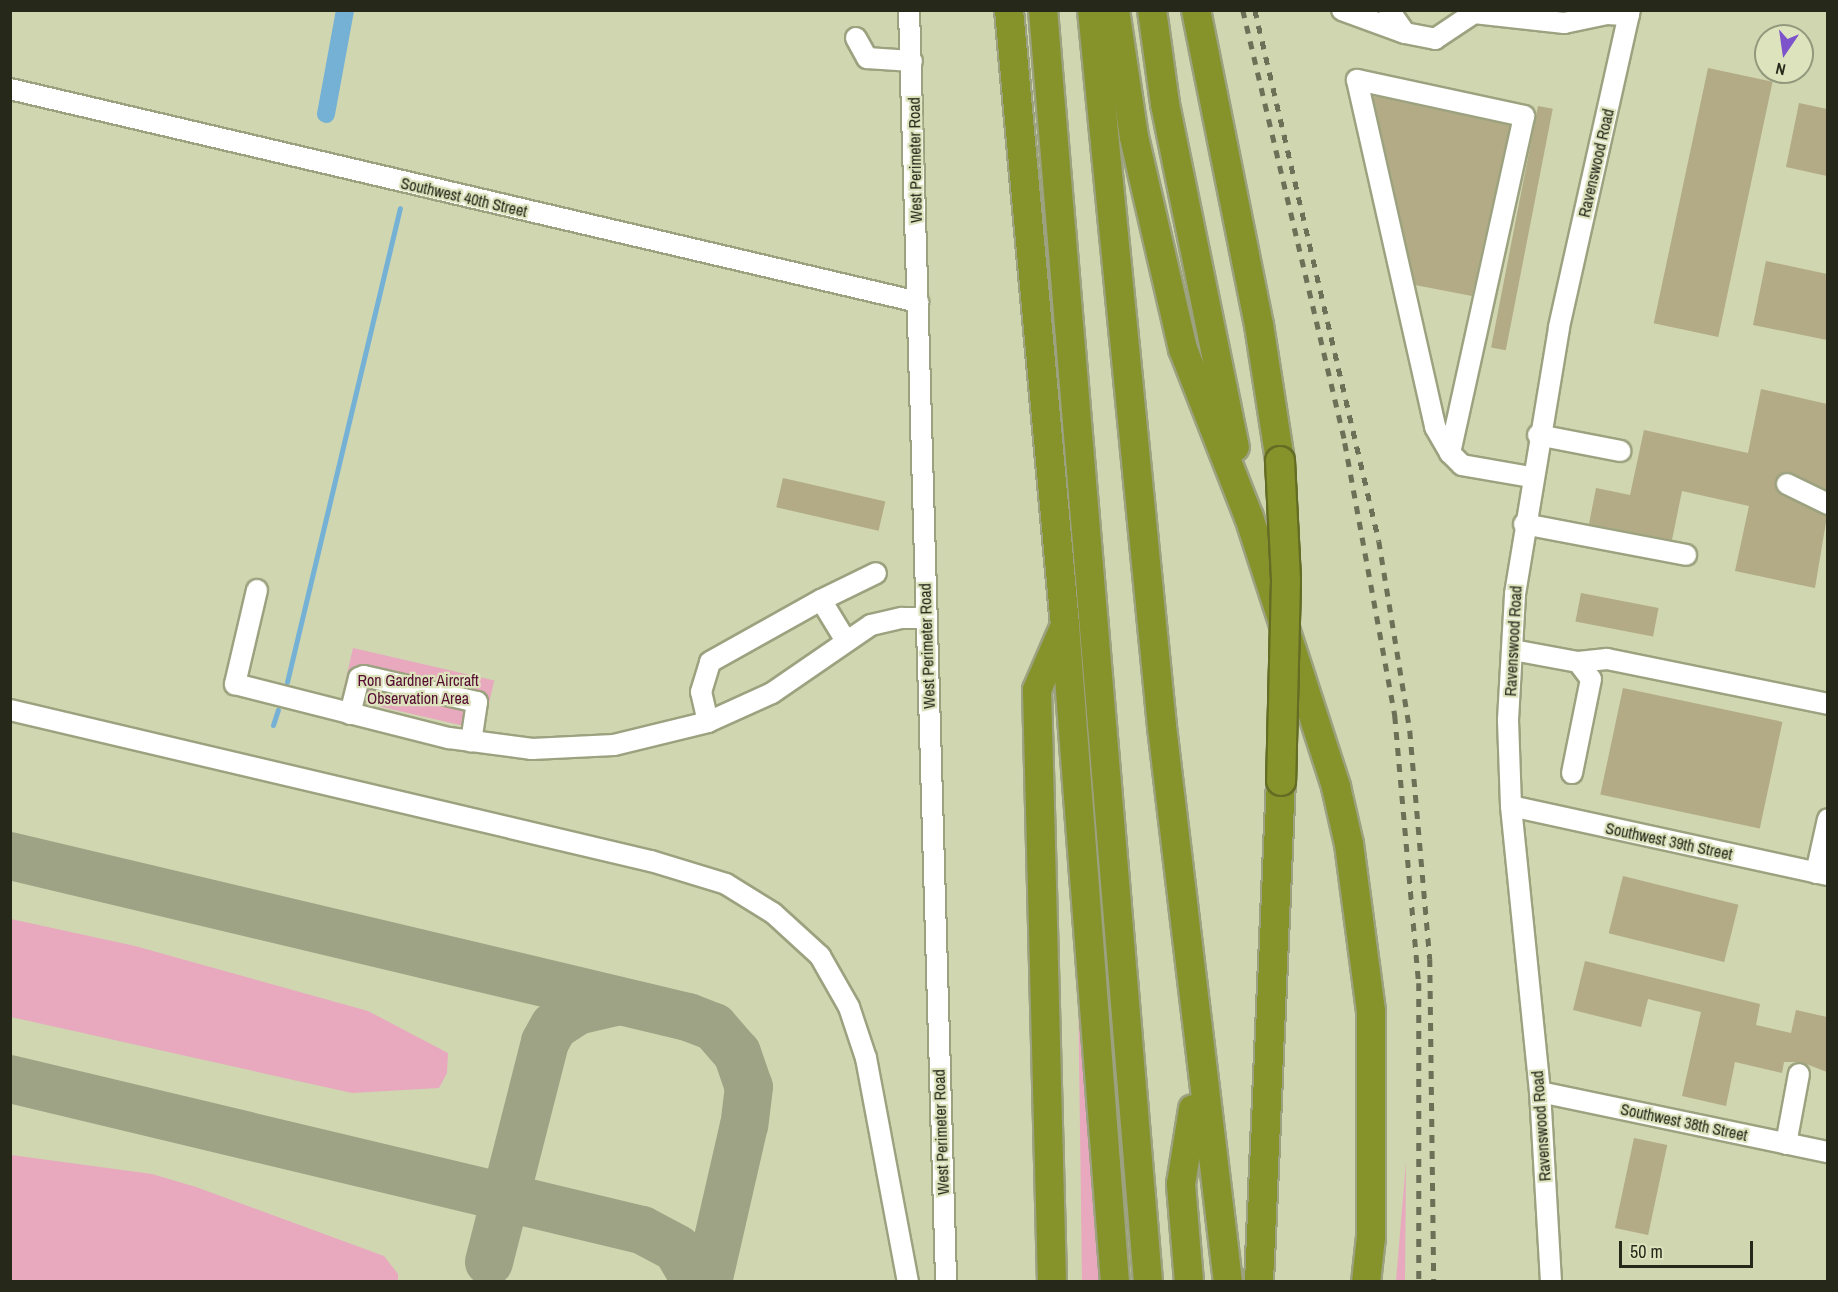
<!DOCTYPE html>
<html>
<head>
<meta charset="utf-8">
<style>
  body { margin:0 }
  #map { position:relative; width:1838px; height:1292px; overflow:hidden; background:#cfd6b0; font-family:"Archivo Narrow",sans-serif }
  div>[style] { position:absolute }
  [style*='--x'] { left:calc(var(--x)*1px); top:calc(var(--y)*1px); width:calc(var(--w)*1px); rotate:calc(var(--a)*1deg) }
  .green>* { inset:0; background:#e8a9bf; transform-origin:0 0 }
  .stream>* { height:5px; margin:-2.5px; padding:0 2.5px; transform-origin:2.5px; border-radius:2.5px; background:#75b1d5 }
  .canal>* { height:18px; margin:-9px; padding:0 9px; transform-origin:9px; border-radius:9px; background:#75b1d5 }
  .taxiway>* { height:48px; margin:-24px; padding:0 24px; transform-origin:24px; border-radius:24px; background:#9da384 }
  .building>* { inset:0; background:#b3aa86; transform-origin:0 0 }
  .roads { filter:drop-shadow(2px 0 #9ca27f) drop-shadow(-2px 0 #9ca27f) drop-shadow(0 2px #9ca27f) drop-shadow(0 -2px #9ca27f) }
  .minor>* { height:20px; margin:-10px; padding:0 10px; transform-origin:10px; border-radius:10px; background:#fff }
  .highway>* { height:28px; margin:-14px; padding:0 14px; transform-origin:14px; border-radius:14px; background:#86922a }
  .rail>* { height:4.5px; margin-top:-2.25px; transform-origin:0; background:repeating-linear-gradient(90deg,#6b7057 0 8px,transparent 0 16px) }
  .bridges { filter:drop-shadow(2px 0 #646d24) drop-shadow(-2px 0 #646d24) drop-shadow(0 2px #646d24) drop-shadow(0 -2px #646d24) }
  .highway-bridge>* { height:28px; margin:-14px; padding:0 14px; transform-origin:14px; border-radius:14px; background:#86922a }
  span { translate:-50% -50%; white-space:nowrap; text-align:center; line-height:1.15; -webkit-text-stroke:4.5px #dce3bd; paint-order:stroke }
  .street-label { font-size:16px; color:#26291a }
  .park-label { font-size:16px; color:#570d32 }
  .frame { position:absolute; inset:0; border:12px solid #26291a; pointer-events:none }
  .north { position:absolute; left:1754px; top:24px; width:60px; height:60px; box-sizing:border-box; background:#dce3bd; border:2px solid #93997c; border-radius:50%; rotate:193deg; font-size:16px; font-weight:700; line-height:24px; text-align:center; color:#26291a }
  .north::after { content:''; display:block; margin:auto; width:21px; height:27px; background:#7d53cc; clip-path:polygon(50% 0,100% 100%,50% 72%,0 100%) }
  .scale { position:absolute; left:1619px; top:1241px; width:134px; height:27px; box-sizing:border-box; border:3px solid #26291a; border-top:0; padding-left:8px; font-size:18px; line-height:21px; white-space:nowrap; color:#26291a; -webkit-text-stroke:4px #dce3bd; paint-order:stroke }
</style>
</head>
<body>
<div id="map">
  <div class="green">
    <div style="left:353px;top:648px;width:145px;height:51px;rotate:13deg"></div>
    <div style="clip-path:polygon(11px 919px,135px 946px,368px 1011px,448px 1053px,447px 1073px,439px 1088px,352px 1093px,11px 1017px)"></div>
    <div style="clip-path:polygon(1078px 980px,1101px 1134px,1106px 1281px,1082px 1281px)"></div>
    <div style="clip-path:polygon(11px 1155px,152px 1174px,196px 1187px,384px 1256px,398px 1274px,398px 1281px,11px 1281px)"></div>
    <div style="clip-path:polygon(1406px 1162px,1405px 1281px,1396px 1281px)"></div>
  </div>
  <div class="stream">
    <div style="--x:287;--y:682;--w:487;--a:-76.6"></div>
    <div style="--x:273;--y:725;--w:16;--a:-72"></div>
  </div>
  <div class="canal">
    <div style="--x:326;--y:114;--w:106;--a:-79.6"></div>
  </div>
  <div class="taxiway">
    <div style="--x:10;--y:856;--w:697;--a:13.36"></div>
    <div style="--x:688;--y:1017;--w:28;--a:21"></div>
    <div style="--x:714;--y:1027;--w:35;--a:49"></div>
    <div style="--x:737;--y:1053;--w:36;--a:71"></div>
    <div style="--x:749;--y:1087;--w:38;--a:97"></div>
    <div style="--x:744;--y:1125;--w:161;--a:102.9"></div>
    <div style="--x:10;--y:1079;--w:650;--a:13.44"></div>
    <div style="--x:642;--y:1230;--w:40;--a:28"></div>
    <div style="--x:677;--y:1249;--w:38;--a:60"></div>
    <div style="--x:489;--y:1262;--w:227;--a:-75.7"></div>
    <div style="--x:545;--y:1042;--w:18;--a:-61"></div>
    <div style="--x:554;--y:1026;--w:27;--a:-33"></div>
    <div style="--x:577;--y:1011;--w:43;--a:-13.4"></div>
  </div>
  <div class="building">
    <div style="left:1708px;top:68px;width:66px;height:261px;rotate:12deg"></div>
    <div style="clip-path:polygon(1373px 96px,1510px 125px,1472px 296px,1415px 285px)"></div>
    <div style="clip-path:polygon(1799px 103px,1827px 109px,1827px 176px,1786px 167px)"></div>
    <div style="left:1538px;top:106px;width:15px;height:246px;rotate:11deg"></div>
    <div style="clip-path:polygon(1766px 261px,1827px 274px,1827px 340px,1753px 325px)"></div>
    <div style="clip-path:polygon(1761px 389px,1827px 404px,1827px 490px,1787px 472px,1780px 474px,1775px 484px,1782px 495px,1827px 516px,1815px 588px,1735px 571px,1749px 506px,1682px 491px,1672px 540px,1589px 524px,1596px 488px,1630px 495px,1644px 430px,1748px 453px)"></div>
    <div style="left:783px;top:478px;width:105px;height:30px;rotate:13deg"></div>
    <div style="left:1581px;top:593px;width:79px;height:29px;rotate:11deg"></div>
    <div style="left:1623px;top:688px;width:163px;height:109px;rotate:12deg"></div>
    <div style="left:1623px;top:876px;width:119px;height:59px;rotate:14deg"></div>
    <div style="clip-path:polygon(1585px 961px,1760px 1004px,1756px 1025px,1791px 1033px,1796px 1010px,1827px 1017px,1827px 1072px,1801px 1062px,1784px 1062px,1782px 1073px,1735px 1062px,1726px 1106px,1682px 1096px,1701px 1012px,1648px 999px,1641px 1027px,1573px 1010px)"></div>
    <div style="left:1634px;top:1138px;width:34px;height:92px;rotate:12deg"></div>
  </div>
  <div class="roads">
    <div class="minor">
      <div style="--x:909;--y:10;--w:1273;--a:88.33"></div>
      <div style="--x:1342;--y:10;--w:67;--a:20.1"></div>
      <div style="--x:1405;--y:33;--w:31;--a:11"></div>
      <div style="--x:1435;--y:39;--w:47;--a:-33.7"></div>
      <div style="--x:1474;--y:13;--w:91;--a:6.3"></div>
      <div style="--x:1564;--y:23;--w:44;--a:-11.8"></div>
      <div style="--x:1607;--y:14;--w:22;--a:3"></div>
      <div style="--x:1389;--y:10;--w:28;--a:55"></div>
      <div style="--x:856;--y:38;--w:23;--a:61"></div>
      <div style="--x:867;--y:58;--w:45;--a:3.8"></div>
      <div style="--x:10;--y:89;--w:933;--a:13.2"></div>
      <div style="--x:1538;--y:435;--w:84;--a:11"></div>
      <div style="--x:1450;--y:453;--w:345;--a:-77.6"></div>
      <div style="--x:1524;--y:116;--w:171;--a:-167.8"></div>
      <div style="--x:1357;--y:80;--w:356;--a:77.3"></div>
      <div style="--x:1435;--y:427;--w:30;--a:60"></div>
      <div style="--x:1450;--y:453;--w:17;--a:45"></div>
      <div style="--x:1462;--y:465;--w:70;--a:9.9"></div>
      <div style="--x:1787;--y:484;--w:46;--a:26"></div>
      <div style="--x:1524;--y:524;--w:165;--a:10.8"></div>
      <div style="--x:257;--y:590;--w:97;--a:103.2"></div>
      <div style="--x:235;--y:684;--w:221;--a:14.2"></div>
      <div style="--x:449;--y:738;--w:84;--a:7.5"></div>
      <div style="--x:532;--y:749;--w:82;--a:-2.8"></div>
      <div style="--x:614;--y:745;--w:97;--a:-13.7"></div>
      <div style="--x:708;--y:722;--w:70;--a:-24.4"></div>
      <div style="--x:772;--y:693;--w:120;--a:-34.5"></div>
      <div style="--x:871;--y:625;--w:32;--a:-13"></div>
      <div style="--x:902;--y:618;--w:24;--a:0"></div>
      <div style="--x:821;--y:600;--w:61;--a:-26.1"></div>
      <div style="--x:1513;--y:650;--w:66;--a:10.5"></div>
      <div style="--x:1578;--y:662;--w:21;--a:53"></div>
      <div style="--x:1591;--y:679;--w:96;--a:101.4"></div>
      <div style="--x:1578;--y:662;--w:29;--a:-6"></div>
      <div style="--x:1607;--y:659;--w:226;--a:11.5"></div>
      <div style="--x:10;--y:710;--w:659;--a:13.26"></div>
      <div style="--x:651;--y:861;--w:78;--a:17"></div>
      <div style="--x:726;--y:884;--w:55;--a:31.7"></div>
      <div style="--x:773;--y:913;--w:64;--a:42.5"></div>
      <div style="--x:820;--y:956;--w:59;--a:60.4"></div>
      <div style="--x:849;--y:1007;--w:54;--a:71.6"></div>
      <div style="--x:866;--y:1058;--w:228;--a:79.4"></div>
      <div style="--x:350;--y:714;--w:37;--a:-76"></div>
      <div style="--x:359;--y:678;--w:5;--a:-22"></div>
      <div style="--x:364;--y:676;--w:116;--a:13"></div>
      <div style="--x:477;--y:702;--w:40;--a:98.5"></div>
      <div style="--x:708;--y:722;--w:31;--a:-103"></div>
      <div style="--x:701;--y:692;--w:31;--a:-73"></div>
      <div style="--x:710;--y:662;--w:127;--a:-29.2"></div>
      <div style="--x:821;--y:600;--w:48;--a:58.6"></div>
      <div style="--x:1511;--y:806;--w:324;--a:12.3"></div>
      <div style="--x:1816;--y:873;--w:55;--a:-77.5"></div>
      <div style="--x:1540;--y:1092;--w:294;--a:11.8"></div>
      <div style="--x:1786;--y:1144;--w:71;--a:-79.5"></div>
      <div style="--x:1551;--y:1282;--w:190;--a:-93.3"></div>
      <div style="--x:1540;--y:1092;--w:287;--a:-95.8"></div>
      <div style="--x:1511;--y:806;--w:86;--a:-92"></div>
      <div style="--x:1508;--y:720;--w:126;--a:-86.8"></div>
      <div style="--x:1515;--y:594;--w:271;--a:-80.6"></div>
      <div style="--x:1559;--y:327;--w:325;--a:-77.4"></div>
    </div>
    <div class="highway">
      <div style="--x:1009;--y:10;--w:618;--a:84.8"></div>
      <div style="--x:1065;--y:625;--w:659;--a:85.65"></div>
      <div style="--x:1043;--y:10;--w:1276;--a:85.28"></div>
      <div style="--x:1092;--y:10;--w:720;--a:84.42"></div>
      <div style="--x:1162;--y:727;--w:559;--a:83.22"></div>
      <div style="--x:1115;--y:10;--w:128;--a:81.5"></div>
      <div style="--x:1134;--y:137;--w:218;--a:77"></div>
      <div style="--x:1183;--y:349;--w:180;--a:68.6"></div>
      <div style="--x:1249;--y:517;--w:284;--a:72.1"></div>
      <div style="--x:1336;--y:787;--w:58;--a:77.2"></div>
      <div style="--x:1349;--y:844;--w:169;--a:82.5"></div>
      <div style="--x:1371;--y:1012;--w:225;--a:90"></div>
      <div style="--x:1371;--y:1237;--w:45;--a:96.3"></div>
      <div style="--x:1152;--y:10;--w:95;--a:82.1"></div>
      <div style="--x:1165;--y:104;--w:350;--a:78.5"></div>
      <div style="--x:1196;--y:10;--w:321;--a:78.7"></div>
      <div style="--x:1259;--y:325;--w:138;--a:81.2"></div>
      <div style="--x:1052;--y:1282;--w:592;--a:-91.45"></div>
      <div style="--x:1037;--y:690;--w:65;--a:-66.6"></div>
      <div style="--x:1189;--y:1282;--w:98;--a:-94.7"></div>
      <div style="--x:1181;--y:1184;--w:76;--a:-80.9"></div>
      <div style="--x:1259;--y:1282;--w:501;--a:-87.49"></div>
    </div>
  </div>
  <div class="rail">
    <div style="--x:1243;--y:10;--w:445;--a:76.7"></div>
    <div style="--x:1345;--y:443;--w:278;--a:79.6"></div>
    <div style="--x:1395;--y:716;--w:268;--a:84.9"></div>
    <div style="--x:1419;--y:983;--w:299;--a:90"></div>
    <div style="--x:1255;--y:10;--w:545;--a:76.86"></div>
    <div style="--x:1379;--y:541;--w:193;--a:80.7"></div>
    <div style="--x:1410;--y:731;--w:229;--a:85"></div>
    <div style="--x:1430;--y:959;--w:323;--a:89.3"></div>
  </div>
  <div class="bridges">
    <div class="highway-bridge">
      <div style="--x:1280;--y:461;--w:120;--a:87.1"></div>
      <div style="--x:1286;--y:581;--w:200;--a:91.4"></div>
    </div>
  </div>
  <div class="street-label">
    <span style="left:915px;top:160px;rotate:-91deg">West Perimeter Road</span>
    <span style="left:1596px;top:163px;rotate:-77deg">Ravenswood Road</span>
    <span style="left:464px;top:197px;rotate:13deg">Southwest 40th Street</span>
    <span style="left:1513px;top:641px;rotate:-87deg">Ravenswood Road</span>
    <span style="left:927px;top:646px;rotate:-92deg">West Perimeter Road</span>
    <span style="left:1669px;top:841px;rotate:12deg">Southwest 39th Street</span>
    <span style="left:1684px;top:1122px;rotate:12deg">Southwest 38th Street</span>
    <span style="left:1541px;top:1126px;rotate:-94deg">Ravenswood Road</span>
    <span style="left:941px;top:1132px;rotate:-92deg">West Perimeter Road</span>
  </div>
  <div class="park-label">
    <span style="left:418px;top:689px">Ron Gardner Aircraft<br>Observation Area</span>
  </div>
  <div class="frame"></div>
  <div class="north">N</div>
  <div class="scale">50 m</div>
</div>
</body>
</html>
